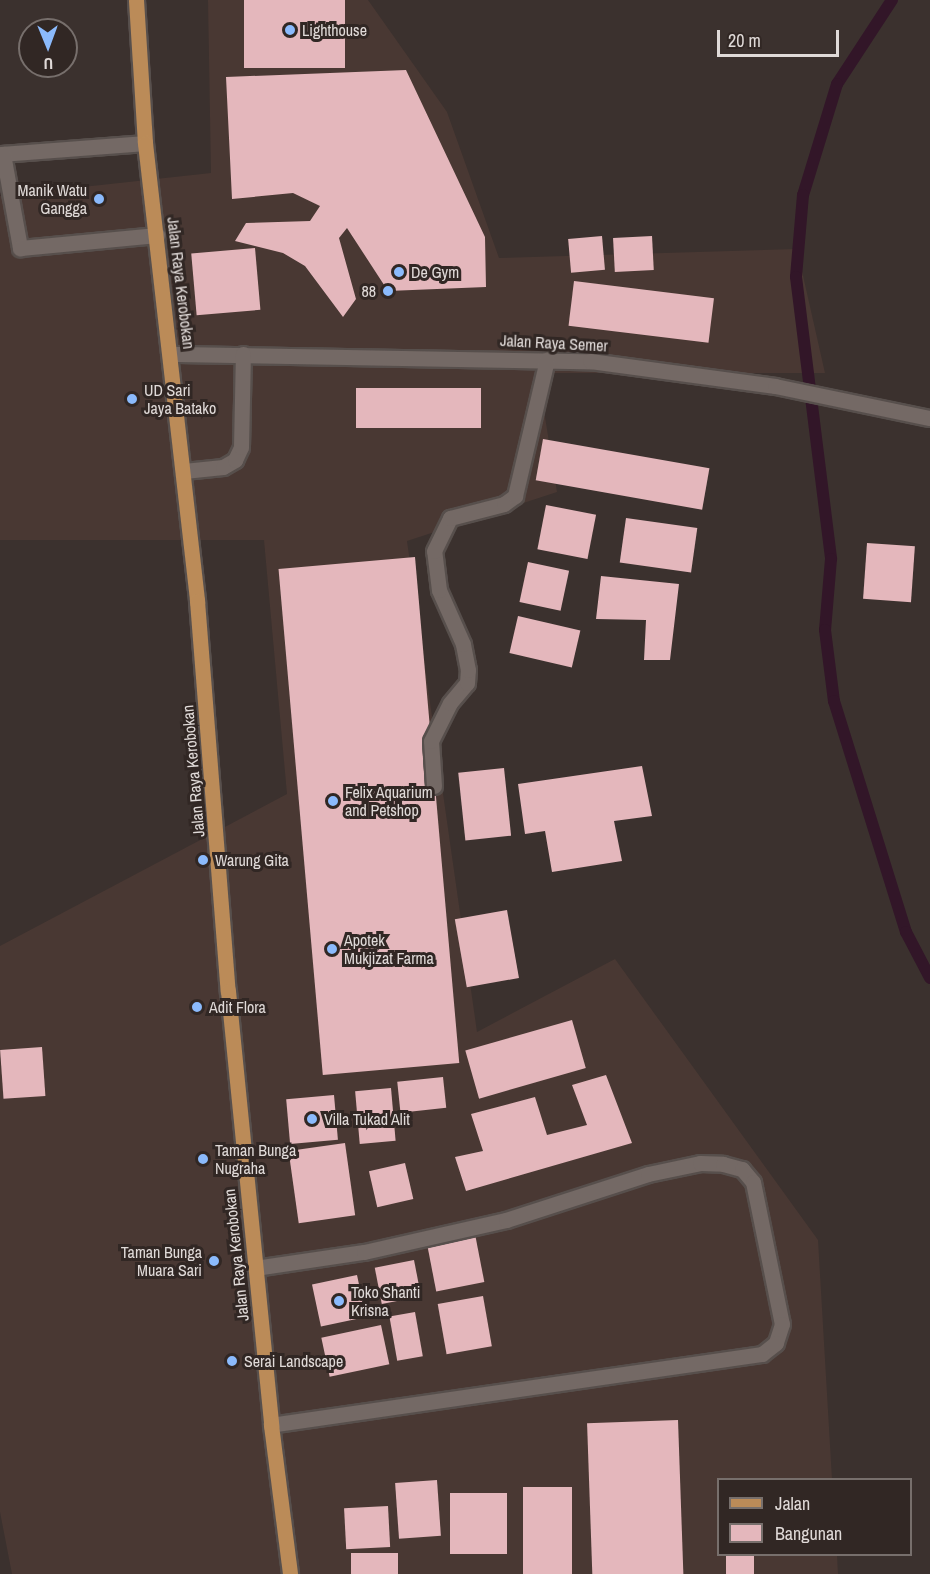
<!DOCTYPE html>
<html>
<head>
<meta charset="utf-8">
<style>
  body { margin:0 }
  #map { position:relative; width:930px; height:1574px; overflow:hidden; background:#3b312e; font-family:"Archivo Narrow",sans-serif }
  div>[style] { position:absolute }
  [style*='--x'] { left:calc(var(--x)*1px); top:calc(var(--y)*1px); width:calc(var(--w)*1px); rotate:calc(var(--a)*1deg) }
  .built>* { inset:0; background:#493833 }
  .stream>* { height:12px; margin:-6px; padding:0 6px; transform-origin:6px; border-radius:6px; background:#321628 }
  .building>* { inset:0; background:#e4b7bc; transform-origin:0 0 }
  .roads { filter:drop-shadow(2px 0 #574f4c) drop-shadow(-2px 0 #574f4c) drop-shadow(0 2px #574f4c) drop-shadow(0 -2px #574f4c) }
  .minor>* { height:15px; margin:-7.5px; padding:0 7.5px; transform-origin:7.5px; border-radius:7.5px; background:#746965 }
  .major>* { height:15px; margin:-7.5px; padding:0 7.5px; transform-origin:7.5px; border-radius:7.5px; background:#bb8b58 }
  .dots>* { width:16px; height:16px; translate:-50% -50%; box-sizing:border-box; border:3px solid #312724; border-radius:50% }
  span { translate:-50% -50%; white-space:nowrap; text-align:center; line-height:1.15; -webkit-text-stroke:6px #312724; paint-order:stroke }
  .poi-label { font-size:16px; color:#e0dad8 }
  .left { translate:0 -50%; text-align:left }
  .right { translate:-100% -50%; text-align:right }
  .street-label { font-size:16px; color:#e0dad8 }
  .legend { position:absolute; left:717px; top:1478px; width:195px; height:78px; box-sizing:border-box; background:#312724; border:2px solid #776f6c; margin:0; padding:8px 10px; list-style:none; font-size:18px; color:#e0dad8 }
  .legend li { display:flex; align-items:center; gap:12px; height:30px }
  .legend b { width:30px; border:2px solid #776f6c }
  .north { position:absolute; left:18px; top:18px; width:60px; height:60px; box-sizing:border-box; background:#312724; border:2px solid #776f6c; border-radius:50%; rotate:179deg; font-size:16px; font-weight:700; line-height:24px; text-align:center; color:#e0dad8 }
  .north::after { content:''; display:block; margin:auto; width:21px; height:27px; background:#8bbafc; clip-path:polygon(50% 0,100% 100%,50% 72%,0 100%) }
  .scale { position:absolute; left:717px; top:30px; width:122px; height:27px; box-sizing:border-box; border:3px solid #e0dad8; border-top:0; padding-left:8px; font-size:18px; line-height:21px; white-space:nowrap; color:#e0dad8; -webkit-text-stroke:4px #312724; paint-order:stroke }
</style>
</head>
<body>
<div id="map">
  <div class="built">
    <div style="clip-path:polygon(208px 0,368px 0,447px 112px,499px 258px,797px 249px,825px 373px,538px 373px,557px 492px,407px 541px,477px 1032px,615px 959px,818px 1240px,832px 1479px,718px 1480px,718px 1554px,837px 1555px,838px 1574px,12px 1574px,0 1512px,0 946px,287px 794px,264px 540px,0 540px,0 196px,211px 173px)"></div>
  </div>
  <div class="stream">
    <div style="--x:892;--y:0;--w:100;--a:123.2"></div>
    <div style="--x:837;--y:84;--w:116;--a:107"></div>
    <div style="--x:803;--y:195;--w:82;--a:94.9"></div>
    <div style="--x:796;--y:277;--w:284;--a:82.9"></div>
    <div style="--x:831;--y:559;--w:71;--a:94.8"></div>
    <div style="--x:825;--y:630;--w:72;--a:82.8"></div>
    <div style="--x:834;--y:701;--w:242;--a:72.7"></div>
    <div style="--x:906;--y:932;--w:52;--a:62.4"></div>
  </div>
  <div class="building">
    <div style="left:244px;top:0;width:101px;height:68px"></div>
    <div style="clip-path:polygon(406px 70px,485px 237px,486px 287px,388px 291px,347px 228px,339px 238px,356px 299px,343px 317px,305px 266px,283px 253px,235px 241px,246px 223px,310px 221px,320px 206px,293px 193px,232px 199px,226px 77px)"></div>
    <div style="left:602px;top:236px;width:34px;height:34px;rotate:85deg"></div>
    <div style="left:652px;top:236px;width:34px;height:39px;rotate:87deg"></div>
    <div style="left:255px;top:248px;width:62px;height:64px;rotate:85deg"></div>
    <div style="left:574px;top:281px;width:141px;height:45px;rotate:7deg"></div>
    <div style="left:481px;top:388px;width:40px;height:125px;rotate:90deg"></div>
    <div style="left:543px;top:439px;width:169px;height:42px;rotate:10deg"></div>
    <div style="left:546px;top:505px;width:51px;height:45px;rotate:11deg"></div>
    <div style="left:626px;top:518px;width:72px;height:45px;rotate:8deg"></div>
    <div style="left:867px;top:543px;width:48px;height:56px;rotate:4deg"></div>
    <div style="left:415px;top:557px;width:508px;height:137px;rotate:85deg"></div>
    <div style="left:528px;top:562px;width:42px;height:41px;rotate:12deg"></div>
    <div style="clip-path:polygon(601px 576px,679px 584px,670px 660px,644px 660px,646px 620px,596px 619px)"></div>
    <div style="left:518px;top:616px;width:64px;height:38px;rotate:13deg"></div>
    <div style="clip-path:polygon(642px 766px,652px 816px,614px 821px,622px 861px,552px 872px,545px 831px,525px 834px,518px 784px)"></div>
    <div style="left:504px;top:768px;width:68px;height:46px;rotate:84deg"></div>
    <div style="left:507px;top:910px;width:69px;height:53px;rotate:80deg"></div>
    <div style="left:572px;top:1020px;width:50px;height:111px;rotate:74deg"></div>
    <div style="left:42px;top:1047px;width:49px;height:42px;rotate:86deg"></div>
    <div style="clip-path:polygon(606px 1075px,632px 1143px,466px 1191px,455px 1157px,483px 1151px,471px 1114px,535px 1097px,547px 1135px,587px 1125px,572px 1085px)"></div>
    <div style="left:443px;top:1077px;width:31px;height:46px;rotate:84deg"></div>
    <div style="left:391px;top:1088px;width:53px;height:36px;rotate:85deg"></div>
    <div style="left:334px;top:1095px;width:45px;height:48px;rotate:85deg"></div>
    <div style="left:345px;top:1143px;width:73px;height:57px;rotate:82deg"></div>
    <div style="left:405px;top:1163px;width:37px;height:37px;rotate:77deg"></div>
    <div style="left:475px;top:1234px;width:49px;height:49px;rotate:79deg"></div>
    <div style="left:414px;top:1260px;width:37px;height:40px;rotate:79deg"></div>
    <div style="left:357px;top:1275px;width:43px;height:46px;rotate:78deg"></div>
    <div style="left:483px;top:1296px;width:51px;height:46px;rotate:80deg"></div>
    <div style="left:415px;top:1312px;width:45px;height:26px;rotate:80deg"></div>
    <div style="left:381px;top:1325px;width:40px;height:61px;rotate:78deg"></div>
    <div style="left:678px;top:1420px;width:154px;height:91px;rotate:88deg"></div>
    <div style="left:437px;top:1480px;width:56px;height:42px;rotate:86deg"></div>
    <div style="left:523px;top:1487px;width:49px;height:87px"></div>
    <div style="left:450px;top:1493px;width:57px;height:61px"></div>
    <div style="left:388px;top:1506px;width:41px;height:44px;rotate:87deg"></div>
    <div style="left:351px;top:1553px;width:47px;height:21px"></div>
    <div style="left:726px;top:1554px;width:28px;height:20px"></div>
  </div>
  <div class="roads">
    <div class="minor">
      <div style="--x:0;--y:154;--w:145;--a:-4.3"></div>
      <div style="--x:3;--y:154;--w:96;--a:79.7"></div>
      <div style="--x:20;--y:248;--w:138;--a:-5.4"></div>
      <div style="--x:172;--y:354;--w:418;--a:1"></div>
      <div style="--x:590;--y:361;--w:187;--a:7.7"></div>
      <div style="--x:775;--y:386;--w:158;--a:11.7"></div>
      <div style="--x:184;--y:471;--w:39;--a:-6"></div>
      <div style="--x:223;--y:467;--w:14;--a:-30"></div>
      <div style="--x:235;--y:460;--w:14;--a:-65"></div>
      <div style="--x:241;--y:447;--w:93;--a:-88.8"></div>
      <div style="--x:434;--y:786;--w:45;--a:-93.8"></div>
      <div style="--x:431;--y:741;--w:42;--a:-63.4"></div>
      <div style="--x:450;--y:703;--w:26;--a:-50"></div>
      <div style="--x:467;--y:683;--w:13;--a:-86"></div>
      <div style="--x:468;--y:670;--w:26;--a:-101"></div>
      <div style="--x:463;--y:644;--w:59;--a:-114"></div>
      <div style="--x:439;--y:590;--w:39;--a:-97"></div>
      <div style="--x:434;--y:551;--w:37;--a:-64"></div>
      <div style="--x:450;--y:518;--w:56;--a:-14.5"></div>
      <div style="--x:504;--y:504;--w:14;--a:-36"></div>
      <div style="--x:515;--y:496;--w:140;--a:-76.8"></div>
      <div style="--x:255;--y:1268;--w:110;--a:-8.4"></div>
      <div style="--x:364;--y:1252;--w:146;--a:-12.7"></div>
      <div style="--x:506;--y:1220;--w:149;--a:-17.9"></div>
      <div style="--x:648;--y:1174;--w:53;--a:-11.9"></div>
      <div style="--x:700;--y:1163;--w:23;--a:2"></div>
      <div style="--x:723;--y:1164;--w:20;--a:15"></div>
      <div style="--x:742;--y:1169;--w:17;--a:50"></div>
      <div style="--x:753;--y:1182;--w:145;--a:78.5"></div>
      <div style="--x:782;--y:1324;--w:20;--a:108"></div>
      <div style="--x:776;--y:1343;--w:18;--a:142"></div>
      <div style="--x:762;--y:1354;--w:496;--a:171.8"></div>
    </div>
    <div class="major">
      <div style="--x:136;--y:0;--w:143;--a:86.4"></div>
      <div style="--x:145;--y:143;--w:461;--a:83.5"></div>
      <div style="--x:197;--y:601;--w:391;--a:85.5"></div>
      <div style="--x:228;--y:991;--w:436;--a:84.3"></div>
      <div style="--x:271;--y:1425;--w:150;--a:82.7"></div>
    </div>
  </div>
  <div class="dots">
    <div style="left:290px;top:30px;background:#8bbafc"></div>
    <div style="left:99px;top:199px;background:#8bbafc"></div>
    <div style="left:399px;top:272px;background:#8bbafc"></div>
    <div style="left:388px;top:291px;background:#8bbafc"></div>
    <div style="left:132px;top:399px;background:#8bbafc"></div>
    <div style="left:333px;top:801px;background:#8bbafc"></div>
    <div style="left:203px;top:860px;background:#8bbafc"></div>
    <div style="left:332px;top:949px;background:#8bbafc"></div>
    <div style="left:197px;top:1007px;background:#8bbafc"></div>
    <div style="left:312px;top:1119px;background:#8bbafc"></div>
    <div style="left:203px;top:1159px;background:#8bbafc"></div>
    <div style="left:214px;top:1261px;background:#8bbafc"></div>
    <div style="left:339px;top:1301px;background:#8bbafc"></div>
    <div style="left:232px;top:1361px;background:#8bbafc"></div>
  </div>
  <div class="poi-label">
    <span class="left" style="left:302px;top:30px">Lighthouse</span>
    <span class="right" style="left:87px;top:199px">Manik Watu<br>Gangga</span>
    <span class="left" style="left:411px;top:272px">De Gym</span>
    <span class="right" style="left:376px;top:291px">88</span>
    <span class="left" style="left:144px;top:399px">UD Sari<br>Jaya Batako</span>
    <span class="left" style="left:345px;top:801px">Felix Aquarium<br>and Petshop</span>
    <span class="left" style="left:215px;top:860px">Warung Gita</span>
    <span class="left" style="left:344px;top:949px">Apotek<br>Mukjizat Farma</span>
    <span class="left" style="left:209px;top:1007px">Adit Flora</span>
    <span class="left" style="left:324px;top:1119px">Villa Tukad Alit</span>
    <span class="left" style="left:215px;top:1159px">Taman Bunga<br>Nugraha</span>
    <span class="right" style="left:202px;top:1261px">Taman Bunga<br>Muara Sari</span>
    <span class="left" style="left:351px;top:1301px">Toko Shanti<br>Krisna</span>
    <span class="left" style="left:244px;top:1361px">Serai Landscape</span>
  </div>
  <div class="street-label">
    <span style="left:181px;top:283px;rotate:83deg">Jalan Raya Kerobokan</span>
    <span style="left:554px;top:343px;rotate:3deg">Jalan Raya Semer</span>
    <span style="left:193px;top:771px;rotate:-95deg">Jalan Raya Kerobokan</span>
    <span style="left:236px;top:1255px;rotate:-96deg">Jalan Raya Kerobokan</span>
  </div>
  <ul class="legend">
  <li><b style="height:8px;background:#bb8b58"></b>Jalan</li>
  <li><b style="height:16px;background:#e4b7bc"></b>Bangunan</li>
  </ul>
  <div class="north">U</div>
  <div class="scale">20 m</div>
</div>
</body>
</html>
